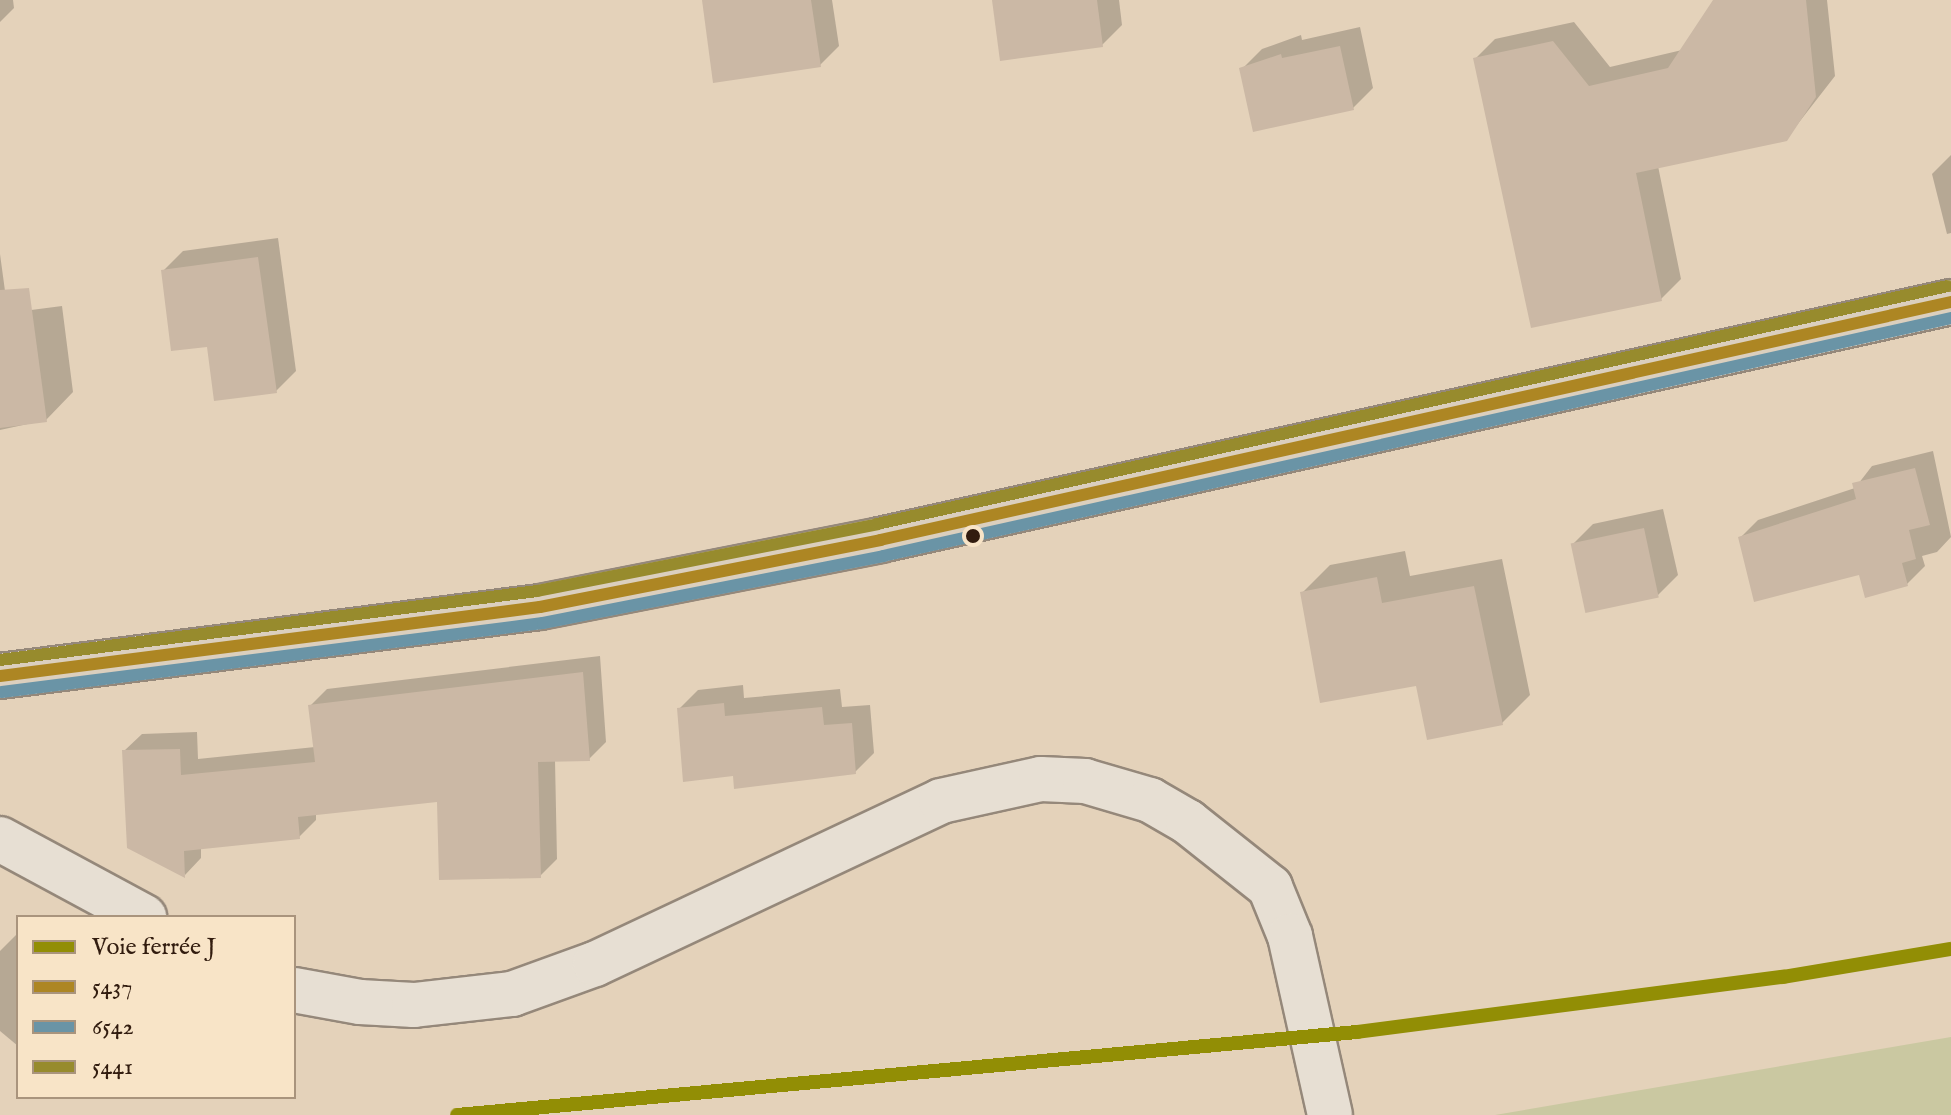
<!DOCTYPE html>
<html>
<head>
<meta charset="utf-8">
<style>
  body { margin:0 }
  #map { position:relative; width:1951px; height:1115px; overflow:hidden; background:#e4d2ba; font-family:"IM FELL English",serif }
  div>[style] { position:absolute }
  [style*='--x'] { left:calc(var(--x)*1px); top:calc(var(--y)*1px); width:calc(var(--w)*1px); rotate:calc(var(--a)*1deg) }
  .green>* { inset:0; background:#cac8a1 }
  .shadow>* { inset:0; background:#0003 }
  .building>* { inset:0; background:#cbb8a5; transform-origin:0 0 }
  .roads { filter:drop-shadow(2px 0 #95887a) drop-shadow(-2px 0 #95887a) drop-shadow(0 2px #95887a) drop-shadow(0 -2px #95887a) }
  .minor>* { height:44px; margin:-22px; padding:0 22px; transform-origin:22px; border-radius:22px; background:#e7dfd3 }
  .primary>* { height:44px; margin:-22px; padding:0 22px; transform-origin:22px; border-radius:22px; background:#dbcfbe }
  .bus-1>* { height:12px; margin:-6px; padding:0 6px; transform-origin:6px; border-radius:6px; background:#ad8623 }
  .bus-2>* { height:12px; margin:-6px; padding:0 6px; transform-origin:6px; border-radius:6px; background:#6a94a6 }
  .bus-3>* { height:12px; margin:-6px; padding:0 6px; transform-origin:6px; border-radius:6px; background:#978b2d }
  .rail-1>* { height:14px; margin:-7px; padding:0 7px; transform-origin:7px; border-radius:7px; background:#928e05 }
  .dots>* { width:22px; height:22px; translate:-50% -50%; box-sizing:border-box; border:4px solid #f8e4c7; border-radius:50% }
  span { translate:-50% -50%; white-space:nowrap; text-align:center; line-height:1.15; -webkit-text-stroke:6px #f8e4c7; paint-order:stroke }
  .legend { position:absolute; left:16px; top:915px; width:280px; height:184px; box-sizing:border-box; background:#f8e4c7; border:2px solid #a9947d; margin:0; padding:10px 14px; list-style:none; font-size:24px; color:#321c0f }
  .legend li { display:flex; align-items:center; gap:16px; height:40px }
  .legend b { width:40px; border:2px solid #a9947d }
</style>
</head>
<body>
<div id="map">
  <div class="green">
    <div style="clip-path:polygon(1951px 1037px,1951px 1115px,1495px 1115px)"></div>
  </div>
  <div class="shadow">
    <div style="clip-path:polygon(0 0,13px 0,14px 8px,0 22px)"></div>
    <div style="clip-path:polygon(703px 0,832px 0,839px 46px,820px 65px)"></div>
    <div style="clip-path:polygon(994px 0,1119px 0,1122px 25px,1102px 45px)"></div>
    <div style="clip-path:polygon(1716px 0,1827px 0,1835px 76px,1786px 139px,1658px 166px,1681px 279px,1661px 299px,1475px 59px,1495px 39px,1574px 22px,1610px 67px,1682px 50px)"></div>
    <div style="clip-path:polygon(1360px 27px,1373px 88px,1353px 108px,1242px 69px,1262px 49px,1301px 35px,1302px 40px)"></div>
    <div style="clip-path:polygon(1951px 155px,1951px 233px,1947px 234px,1932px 174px)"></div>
    <div style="clip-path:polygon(278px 238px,296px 371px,276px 391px,208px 345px,163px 271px,183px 251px)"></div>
    <div style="clip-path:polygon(0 254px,8px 313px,62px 306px,73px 392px,46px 420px,0 430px)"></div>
    <div style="clip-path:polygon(1933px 451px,1951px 537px,1937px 552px,1922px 556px,1925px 566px,1907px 584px,1740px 538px,1758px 520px,1855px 488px,1872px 466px)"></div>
    <div style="clip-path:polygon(1663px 509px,1678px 575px,1658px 595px,1573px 544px,1593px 524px)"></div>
    <div style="clip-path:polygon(1405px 551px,1410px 576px,1502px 559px,1530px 695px,1502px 723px,1417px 683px,1302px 593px,1330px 565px)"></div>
    <div style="clip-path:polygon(600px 656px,606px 742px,589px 759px,555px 760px,557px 859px,540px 876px,439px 799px,316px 813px,316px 820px,299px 837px,201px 847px,201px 858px,185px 875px,124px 751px,142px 734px,197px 732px,198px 759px,315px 747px,310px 706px,327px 689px)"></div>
    <div style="clip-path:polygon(743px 685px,744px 698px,840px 689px,842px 707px,870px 705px,874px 753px,855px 772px,734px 774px,679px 709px,698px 690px)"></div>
    <div style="clip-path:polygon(18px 933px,18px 1046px,0 1031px,0 951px)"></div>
  </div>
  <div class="building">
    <div style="clip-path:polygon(702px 0,811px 0,821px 67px,713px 83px)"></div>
    <div style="clip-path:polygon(992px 0,1097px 0,1103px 47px,1000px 61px)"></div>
    <div style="clip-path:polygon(1713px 0,1806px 0,1816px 97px,1787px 141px,1636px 173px,1662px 301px,1531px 328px,1473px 58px,1553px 41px,1589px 86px,1668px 68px)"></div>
    <div style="clip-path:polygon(1340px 46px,1354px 110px,1253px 132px,1239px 68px,1281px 54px,1282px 58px)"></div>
    <div style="clip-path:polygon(258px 257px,277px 393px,214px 401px,207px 347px,171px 351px,161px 270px)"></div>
    <div style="clip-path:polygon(29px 288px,47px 422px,0 428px,0 290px)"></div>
    <div style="clip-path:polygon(1915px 468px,1930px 525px,1909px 530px,1916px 559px,1902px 563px,1908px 586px,1865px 598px,1859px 575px,1754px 602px,1738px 537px,1856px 499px,1852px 483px)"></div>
    <div style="left:1644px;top:528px;width:71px;height:75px;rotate:78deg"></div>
    <div style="clip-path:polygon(1377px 577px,1382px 603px,1474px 586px,1503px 725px,1427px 740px,1416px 686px,1320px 703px,1300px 592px)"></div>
    <div style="clip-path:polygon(583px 672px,590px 761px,538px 762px,541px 878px,439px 880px,437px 802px,298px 817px,300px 839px,184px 851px,185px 878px,127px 848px,122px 750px,180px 749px,181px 775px,315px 762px,308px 705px)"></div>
    <div style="clip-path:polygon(724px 703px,725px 716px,822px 707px,824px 725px,852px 723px,856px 774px,734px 789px,733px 776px,683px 782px,677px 708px)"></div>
  </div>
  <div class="roads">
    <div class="minor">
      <div style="--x:0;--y:839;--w:164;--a:28.4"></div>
      <div style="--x:294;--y:990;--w:67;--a:10.3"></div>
      <div style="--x:360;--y:1002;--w:54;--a:3.2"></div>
      <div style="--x:414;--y:1005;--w:99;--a:-6.4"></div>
      <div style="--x:512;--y:994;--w:88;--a:-19.9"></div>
      <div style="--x:595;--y:964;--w:382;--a:-25.2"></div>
      <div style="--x:941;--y:801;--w:102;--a:-12.4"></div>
      <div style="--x:1041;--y:779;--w:44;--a:2.6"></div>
      <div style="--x:1085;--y:781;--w:68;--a:16.3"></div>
      <div style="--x:1150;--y:800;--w:44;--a:30.1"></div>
      <div style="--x:1188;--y:822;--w:105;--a:38.4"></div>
      <div style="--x:1270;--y:887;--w:53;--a:67.8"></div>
      <div style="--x:1290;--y:936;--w:183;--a:77.4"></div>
    </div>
    <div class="primary">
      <div style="--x:0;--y:676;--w:544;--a:-7.28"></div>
      <div style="--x:540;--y:607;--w:347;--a:-11.1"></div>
      <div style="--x:880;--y:540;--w:1097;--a:-12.53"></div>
    </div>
  </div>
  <div class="bus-1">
    <div style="--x:0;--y:676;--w:544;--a:-7.28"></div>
    <div style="--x:540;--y:607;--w:347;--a:-11.1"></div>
    <div style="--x:880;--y:540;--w:1097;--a:-12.53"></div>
  </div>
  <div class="bus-2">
    <div style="--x:2;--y:692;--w:545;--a:-7.27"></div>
    <div style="--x:543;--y:623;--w:347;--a:-11.1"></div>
    <div style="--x:883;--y:556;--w:1094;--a:-12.56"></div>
  </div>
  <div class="bus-3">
    <div style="--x:0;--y:660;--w:541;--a:-7.32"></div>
    <div style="--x:537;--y:591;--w:347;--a:-11.1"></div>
    <div style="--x:877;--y:524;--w:1097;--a:-12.53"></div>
  </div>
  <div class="rail-1">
    <div style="--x:457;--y:1115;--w:904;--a:-5.27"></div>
    <div style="--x:1357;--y:1032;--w:430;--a:-7.4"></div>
    <div style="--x:1783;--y:977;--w:170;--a:-9.5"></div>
  </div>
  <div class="dots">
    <div style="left:973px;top:536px;background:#321c0f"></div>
  </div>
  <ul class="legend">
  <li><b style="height:10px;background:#928e05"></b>Voie ferrée J</li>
  <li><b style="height:10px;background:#ad8623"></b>5437</li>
  <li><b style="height:10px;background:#6a94a6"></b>6542</li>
  <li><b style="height:10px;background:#978b2d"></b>5441</li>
  </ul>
</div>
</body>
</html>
